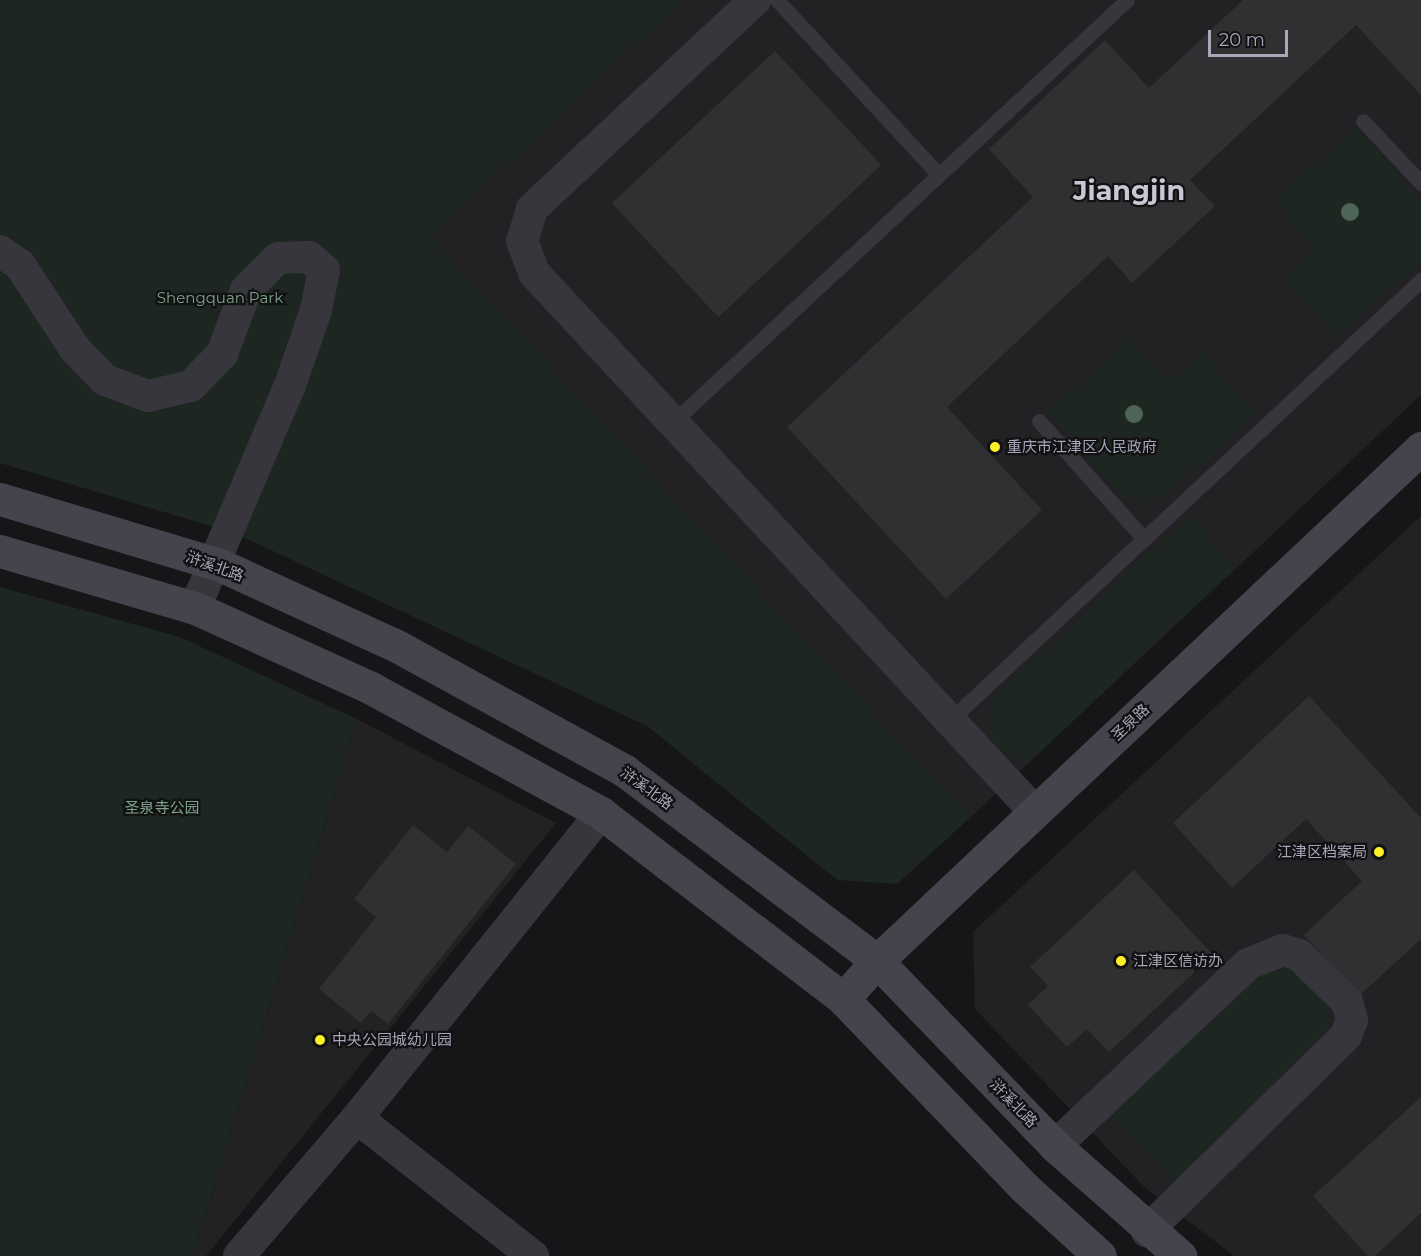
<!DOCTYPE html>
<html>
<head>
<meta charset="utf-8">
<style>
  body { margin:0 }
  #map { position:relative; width:1421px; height:1256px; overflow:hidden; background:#161517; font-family:Montserrat,"Noto Sans SC",sans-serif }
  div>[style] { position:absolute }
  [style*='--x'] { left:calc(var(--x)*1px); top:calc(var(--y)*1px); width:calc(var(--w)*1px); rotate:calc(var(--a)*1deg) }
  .built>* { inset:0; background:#222124 }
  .green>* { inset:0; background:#1d2620 }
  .building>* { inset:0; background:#303033; transform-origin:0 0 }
  .lane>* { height:15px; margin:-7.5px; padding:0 7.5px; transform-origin:7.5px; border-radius:7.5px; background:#37363d }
  .street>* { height:32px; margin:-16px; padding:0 16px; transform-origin:16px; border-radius:16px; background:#37363d }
  .secondary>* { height:33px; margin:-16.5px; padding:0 16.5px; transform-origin:16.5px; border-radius:16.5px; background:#44444d }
  .trees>* { width:18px; height:18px; margin:-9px; border-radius:50%; background:#4e6456 }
  .dots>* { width:16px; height:16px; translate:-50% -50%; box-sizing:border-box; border:3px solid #111012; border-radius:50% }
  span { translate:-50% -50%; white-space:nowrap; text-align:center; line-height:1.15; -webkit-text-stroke:4.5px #111012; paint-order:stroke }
  .park-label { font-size:15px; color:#7ca48a }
  .poi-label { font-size:15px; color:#a6a7b8 }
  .left { translate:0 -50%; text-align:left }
  .right { translate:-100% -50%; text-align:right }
  .street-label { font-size:15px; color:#a6a7b8 }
  .town-label { font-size:27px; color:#c8c8d4; font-weight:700 }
  .scale { position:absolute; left:1208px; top:30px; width:80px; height:27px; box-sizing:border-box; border:3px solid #a6a7b8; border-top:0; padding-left:8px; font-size:18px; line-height:21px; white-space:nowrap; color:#a6a7b8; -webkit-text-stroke:4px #111012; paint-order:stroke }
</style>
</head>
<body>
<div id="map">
  <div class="built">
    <div style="clip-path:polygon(683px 0,1421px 0,1421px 395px,970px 818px,430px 237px)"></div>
    <div style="clip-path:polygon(1421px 516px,1421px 1256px,1234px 1256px,1144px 1187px,975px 1009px,973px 932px)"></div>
    <div style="clip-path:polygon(357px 719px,556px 823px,206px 1256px,193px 1256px)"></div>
  </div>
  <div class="green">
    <div style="clip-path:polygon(0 0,683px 0,430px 237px,970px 818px,897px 884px,837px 880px,647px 726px,234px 533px,0 463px)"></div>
    <div style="clip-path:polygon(1356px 128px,1421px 199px,1421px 261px,1337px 337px,1283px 276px,1315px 247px,1274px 201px)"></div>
    <div style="clip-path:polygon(1129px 338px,1167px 383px,1202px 352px,1255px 414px,1168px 493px,1145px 504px,1119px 492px,1048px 413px)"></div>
    <div style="clip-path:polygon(1189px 516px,1236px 567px,1027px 764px,996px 748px,988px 734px,992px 700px)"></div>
    <div style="clip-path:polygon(0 587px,180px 637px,357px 719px,193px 1256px,0 1256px)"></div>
    <div style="clip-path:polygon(1281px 968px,1294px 970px,1324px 998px,1331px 1022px,1328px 1035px,1175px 1183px,1110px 1113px,1253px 976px)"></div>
  </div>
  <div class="building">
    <div style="clip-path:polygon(1243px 0,1421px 0,1421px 95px,1356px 25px,1190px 180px,1215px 206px,1132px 283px,1108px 256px,947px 407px,1042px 510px,946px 599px,787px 427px,1033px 197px,989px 149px,1105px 40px,1149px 88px)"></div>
    <div style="left:775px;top:51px;width:156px;height:223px;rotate:47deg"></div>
    <div style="clip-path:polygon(1309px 696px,1421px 818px,1421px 939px,1359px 996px,1304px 935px,1362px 881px,1306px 819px,1232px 888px,1173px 823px)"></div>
    <div style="clip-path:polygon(413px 825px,447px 852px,468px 826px,516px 864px,388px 1024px,371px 1011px,361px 1023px,319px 989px,376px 917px,354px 899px)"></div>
    <div style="clip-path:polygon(1134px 870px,1213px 955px,1109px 1052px,1087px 1029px,1067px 1047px,1028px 1005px,1048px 986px,1030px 967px)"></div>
    <div style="clip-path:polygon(1421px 1097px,1421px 1213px,1375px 1256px,1368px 1256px,1313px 1196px)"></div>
  </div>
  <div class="lane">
    <div style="--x:777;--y:0;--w:238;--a:47.2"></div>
    <div style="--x:1363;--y:121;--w:85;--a:46.9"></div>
    <div style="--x:1039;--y:421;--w:158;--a:48.3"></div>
    <div style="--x:673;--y:422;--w:620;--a:-42.91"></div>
    <div style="--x:950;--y:720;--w:645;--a:-43.05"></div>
  </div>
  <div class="street">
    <div style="--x:755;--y:0;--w:306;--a:136.9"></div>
    <div style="--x:532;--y:209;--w:34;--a:107"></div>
    <div style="--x:522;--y:241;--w:34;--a:69"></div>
    <div style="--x:534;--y:273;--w:736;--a:47.09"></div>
    <div style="--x:0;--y:251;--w:24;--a:35"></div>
    <div style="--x:20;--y:265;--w:100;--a:56.8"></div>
    <div style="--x:75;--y:349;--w:43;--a:45.9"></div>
    <div style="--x:105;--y:380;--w:46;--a:20.4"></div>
    <div style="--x:148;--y:396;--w:44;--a:-13.1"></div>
    <div style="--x:191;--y:386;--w:45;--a:-45.9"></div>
    <div style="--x:222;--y:354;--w:68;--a:-69.4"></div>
    <div style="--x:246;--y:290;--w:45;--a:-45"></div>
    <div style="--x:278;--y:258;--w:31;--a:-2"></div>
    <div style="--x:309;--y:257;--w:20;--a:41"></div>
    <div style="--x:324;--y:270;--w:41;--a:101.3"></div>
    <div style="--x:316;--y:310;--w:79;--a:109.1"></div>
    <div style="--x:290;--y:385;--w:242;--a:113.1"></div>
    <div style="--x:357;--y:1118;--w:224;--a:38.1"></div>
    <div style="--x:1055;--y:1146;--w:265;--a:-43.3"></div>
    <div style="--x:1248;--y:964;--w:37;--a:-22"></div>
    <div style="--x:1282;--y:950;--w:18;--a:16"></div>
    <div style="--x:1299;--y:955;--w:67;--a:44.4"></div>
    <div style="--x:1347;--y:1002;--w:19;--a:74"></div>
    <div style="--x:1352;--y:1020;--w:17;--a:111"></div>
    <div style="--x:1346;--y:1036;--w:279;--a:135.6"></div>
    <div style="--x:239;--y:1256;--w:182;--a:-49.5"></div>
    <div style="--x:357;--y:1118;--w:391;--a:-51.3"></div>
  </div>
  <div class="secondary">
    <div style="--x:0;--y:499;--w:230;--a:16.7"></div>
    <div style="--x:220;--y:565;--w:192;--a:24.6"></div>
    <div style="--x:395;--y:645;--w:262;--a:28.7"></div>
    <div style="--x:625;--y:771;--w:316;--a:37"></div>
    <div style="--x:877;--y:961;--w:257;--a:46.1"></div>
    <div style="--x:1055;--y:1146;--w:167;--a:41.3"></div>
    <div style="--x:0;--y:551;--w:203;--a:16.3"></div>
    <div style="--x:195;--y:608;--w:193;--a:24.4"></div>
    <div style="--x:371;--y:688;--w:262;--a:28.5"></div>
    <div style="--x:601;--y:813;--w:305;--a:37.5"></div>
    <div style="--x:843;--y:999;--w:262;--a:46.1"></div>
    <div style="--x:1025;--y:1188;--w:101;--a:42.2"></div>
    <div style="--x:843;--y:999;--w:51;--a:-48.2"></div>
    <div style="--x:877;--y:961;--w:748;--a:-43.32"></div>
  </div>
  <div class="trees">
    <div style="left:1350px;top:212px"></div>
    <div style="left:1134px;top:414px"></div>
  </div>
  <div class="dots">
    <div style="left:995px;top:447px;background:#fdf028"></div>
    <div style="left:1379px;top:852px;background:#fdf028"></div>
    <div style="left:1121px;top:961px;background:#fdf028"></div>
    <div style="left:320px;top:1040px;background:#fdf028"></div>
  </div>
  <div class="park-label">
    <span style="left:220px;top:298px">Shengquan Park</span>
    <span style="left:162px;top:808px">圣泉寺公园</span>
  </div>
  <div class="poi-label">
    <span class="left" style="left:1007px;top:447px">重庆市江津区人民政府</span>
    <span class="right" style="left:1367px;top:852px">江津区档案局</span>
    <span class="left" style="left:1133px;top:961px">江津区信访办</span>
    <span class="left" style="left:332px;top:1040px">中央公园城幼儿园</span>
  </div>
  <div class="street-label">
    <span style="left:215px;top:566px;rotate:20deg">浒溪北路</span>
    <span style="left:1130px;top:722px;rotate:-43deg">圣泉路</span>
    <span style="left:647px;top:788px;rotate:36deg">浒溪北路</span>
    <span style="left:1014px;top:1103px;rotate:46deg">浒溪北路</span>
  </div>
  <div class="town-label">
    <span style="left:1129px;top:191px">Jiangjin</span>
  </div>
  <div class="scale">20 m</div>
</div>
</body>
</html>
